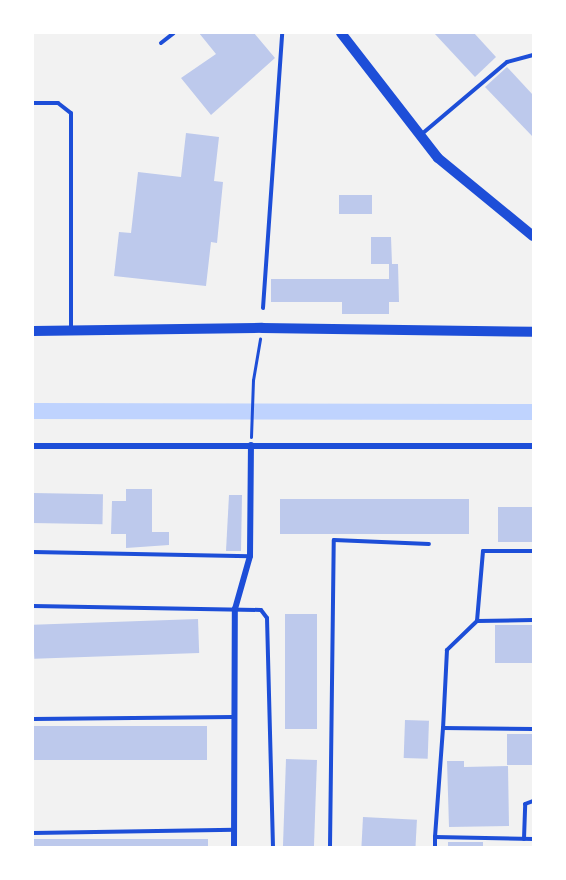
<!DOCTYPE html>
<html>
<head>
<meta charset="utf-8">
<style>
  body { margin:0 }
  #map { position:relative; width:566px; height:880px; overflow:hidden; background:#f2f2f2; font-family:"Alegreya Sans",sans-serif }
  div>[style] { position:absolute }
  [style*='--x'] { left:calc(var(--x)*1px); top:calc(var(--y)*1px); width:calc(var(--w)*1px); rotate:calc(var(--a)*1deg) }
  .canal>* { height:16px; margin:-8px; padding:0 8px; transform-origin:8px; border-radius:8px; background:#bfd3fe }
  .building>* { inset:0; background:#bdc9ec; transform-origin:0 0 }
  .path>* { height:3px; margin:-1.5px; padding:0 1.5px; transform-origin:1.5px; border-radius:1.5px; background:#1d4ed8 }
  .service>* { height:4px; margin:-2px; padding:0 2px; transform-origin:2px; border-radius:2px; background:#1d4ed8 }
  .minor>* { height:6px; margin:-3px; padding:0 3px; transform-origin:3px; border-radius:3px; background:#1d4ed8 }
  .tertiary>* { height:10px; margin:-5px; padding:0 5px; transform-origin:5px; border-radius:5px; background:#1d4ed8 }
  span { translate:-50% -50%; white-space:nowrap; text-align:center; line-height:1.15; -webkit-text-stroke:4.5px #fff; paint-order:stroke }
  .frame { position:absolute; inset:0; border:34px solid #fff; pointer-events:none }
</style>
</head>
<body>
<div id="map">
  <div class="canal">
    <div style="--x:33;--y:411;--w:500;--a:0.11"></div>
  </div>
  <div class="building">
    <div style="clip-path:polygon(199px 33px,254px 33px,275px 58px,211px 115px,181px 78px,216px 54px)"></div>
    <div style="clip-path:polygon(434px 33px,474px 33px,496px 57px,475px 77px)"></div>
    <div style="clip-path:polygon(507px 67px,533px 95px,533px 137px,485px 87px)"></div>
    <div style="clip-path:polygon(186px 133px,219px 137px,214px 181px,223px 182px,217px 243px,211px 242px,206px 286px,114px 276px,119px 232px,131px 233px,138px 172px,181px 177px)"></div>
    <div style="left:339px;top:195px;width:33px;height:19px"></div>
    <div style="clip-path:polygon(371px 237px,391px 237px,392px 264px,398px 264px,399px 302px,389px 302px,389px 314px,342px 314px,342px 302px,271px 302px,271px 279px,389px 279px,389px 264px,371px 264px)"></div>
    <div style="clip-path:polygon(126px 489px,152px 489px,152px 532px,169px 532px,169px 545px,126px 548px,126px 534px,111px 534px,112px 501px,126px 501px)"></div>
    <div style="left:33px;top:493px;width:70px;height:30px;rotate:1deg"></div>
    <div style="clip-path:polygon(229px 495px,242px 495px,241px 551px,226px 551px)"></div>
    <div style="left:280px;top:499px;width:189px;height:35px"></div>
    <div style="left:498px;top:507px;width:35px;height:35px"></div>
    <div style="left:285px;top:614px;width:32px;height:115px"></div>
    <div style="left:198px;top:619px;width:34px;height:165px;rotate:88deg"></div>
    <div style="left:495px;top:625px;width:38px;height:38px"></div>
    <div style="left:405px;top:720px;width:24px;height:38px;rotate:2deg"></div>
    <div style="left:207px;top:726px;width:34px;height:174px;rotate:90deg"></div>
    <div style="left:533px;top:734px;width:31px;height:26px;rotate:90deg"></div>
    <div style="left:286px;top:759px;width:31px;height:88px;rotate:2deg"></div>
    <div style="clip-path:polygon(447px 761px,464px 761px,464px 767px,508px 766px,509px 826px,449px 827px)"></div>
    <div style="left:363px;top:817px;width:54px;height:30px;rotate:3deg"></div>
    <div style="left:33px;top:839px;width:175px;height:8px"></div>
    <div style="left:448px;top:842px;width:35px;height:5px"></div>
  </div>
  <div class="path">
    <div style="--x:251;--y:437;--w:57;--a:-88"></div>
    <div style="--x:253;--y:380;--w:42;--a:-80.3"></div>
  </div>
  <div class="service">
    <div style="--x:161;--y:43;--w:16;--a:-38"></div>
    <div style="--x:33;--y:103;--w:25;--a:0"></div>
    <div style="--x:58;--y:103;--w:16;--a:38"></div>
    <div style="--x:71;--y:113;--w:216;--a:90"></div>
    <div style="--x:423;--y:133;--w:110;--a:-40.2"></div>
    <div style="--x:507;--y:62;--w:27;--a:-15"></div>
    <div style="--x:263;--y:308;--w:276;--a:-86"></div>
    <div style="--x:533;--y:551;--w:50;--a:180"></div>
    <div style="--x:483;--y:551;--w:70;--a:94.9"></div>
    <div style="--x:477;--y:621;--w:56;--a:-1"></div>
    <div style="--x:33;--y:552;--w:217;--a:1.1"></div>
    <div style="--x:33;--y:606;--w:228;--a:1"></div>
    <div style="--x:261;--y:610;--w:10;--a:53"></div>
    <div style="--x:267;--y:618;--w:229;--a:88.5"></div>
    <div style="--x:477;--y:621;--w:42;--a:136"></div>
    <div style="--x:447;--y:650;--w:78;--a:92.9"></div>
    <div style="--x:443;--y:728;--w:90;--a:0.6"></div>
    <div style="--x:33;--y:719;--w:201;--a:-0.6"></div>
    <div style="--x:443;--y:728;--w:109;--a:94.2"></div>
    <div style="--x:435;--y:837;--w:98;--a:1.2"></div>
    <div style="--x:33;--y:833;--w:202;--a:-0.9"></div>
    <div style="--x:524;--y:839;--w:35;--a:-88"></div>
    <div style="--x:525;--y:804;--w:9;--a:-21"></div>
    <div style="--x:330;--y:847;--w:307;--a:-89.3"></div>
    <div style="--x:334;--y:540;--w:95;--a:2.4"></div>
    <div style="--x:435;--y:847;--w:10;--a:-90"></div>
  </div>
  <div class="minor">
    <div style="--x:33;--y:446;--w:500;--a:0"></div>
    <div style="--x:234;--y:847;--w:238;--a:-89.8"></div>
    <div style="--x:235;--y:609;--w:55;--a:-74.2"></div>
    <div style="--x:250;--y:556;--w:111;--a:-89.5"></div>
  </div>
  <div class="tertiary">
    <div style="--x:341;--y:33;--w:158;--a:52.2"></div>
    <div style="--x:438;--y:158;--w:123;--a:39.4"></div>
    <div style="--x:33;--y:331;--w:229;--a:-0.8"></div>
    <div style="--x:262;--y:328;--w:271;--a:0.8"></div>
  </div>
  <div class="frame"></div>
</div>
</body>
</html>
